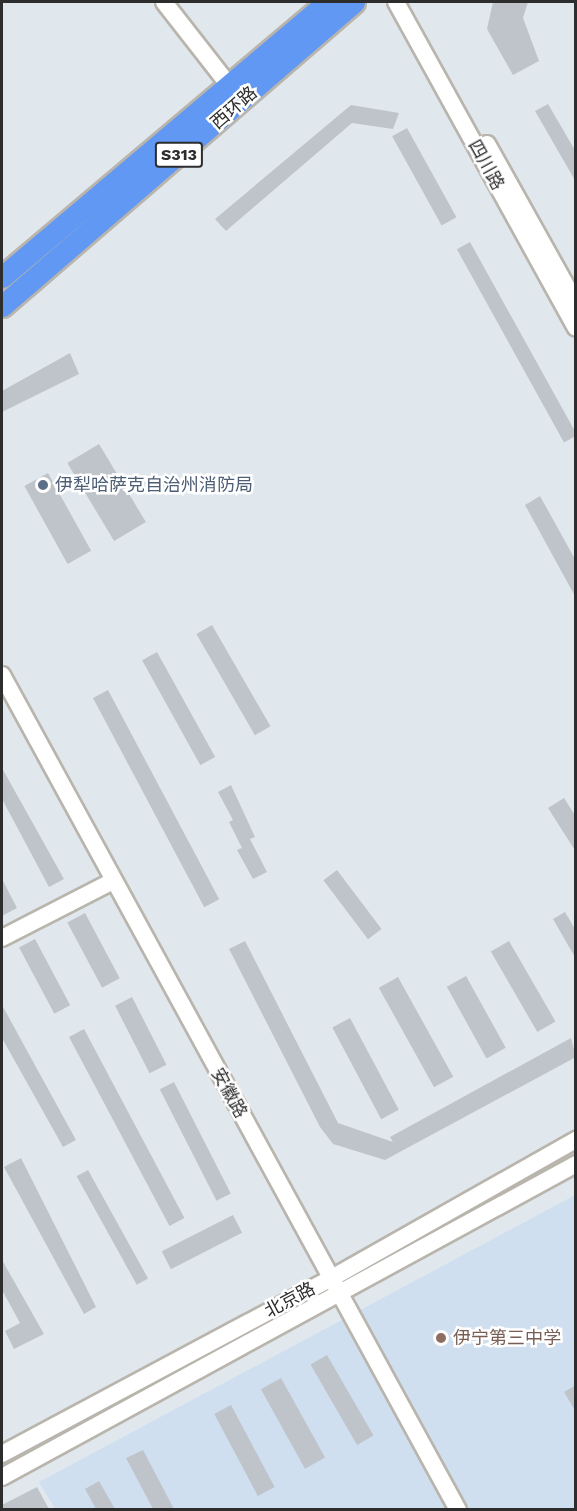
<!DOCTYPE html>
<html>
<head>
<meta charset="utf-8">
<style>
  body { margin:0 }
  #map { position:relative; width:577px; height:1511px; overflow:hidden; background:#e0e8ee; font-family:"Work Sans","Noto Sans SC",sans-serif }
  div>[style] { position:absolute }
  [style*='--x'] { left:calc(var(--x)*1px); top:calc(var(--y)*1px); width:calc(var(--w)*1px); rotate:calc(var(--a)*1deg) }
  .education>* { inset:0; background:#cfdff0 }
  .building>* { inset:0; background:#bfc4ca; transform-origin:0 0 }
  .roads { filter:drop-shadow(2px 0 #b9b5ad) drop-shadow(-2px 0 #b9b5ad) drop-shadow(0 2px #b9b5ad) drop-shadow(0 -2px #b9b5ad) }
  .minor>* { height:16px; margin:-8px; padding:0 8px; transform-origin:8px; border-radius:8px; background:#fff }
  .major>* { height:21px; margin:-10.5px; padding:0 10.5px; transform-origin:10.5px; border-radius:10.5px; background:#6098f3 }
  .dots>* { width:16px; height:16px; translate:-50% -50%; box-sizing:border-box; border:3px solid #fff; border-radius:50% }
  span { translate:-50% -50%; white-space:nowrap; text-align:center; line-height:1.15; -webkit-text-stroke:5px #fff; paint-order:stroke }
  .shield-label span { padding:2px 4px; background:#fff; border:2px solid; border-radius:4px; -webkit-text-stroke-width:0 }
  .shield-label { font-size:16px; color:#2d2d2d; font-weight:700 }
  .street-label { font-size:18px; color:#2d2d2d }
  .service-label { font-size:18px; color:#4e5e75 }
  .left { translate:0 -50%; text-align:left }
  .education-label { font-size:18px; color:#785e54 }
  .frame { position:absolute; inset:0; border:3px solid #2d2d2d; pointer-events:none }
</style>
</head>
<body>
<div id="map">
  <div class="education">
    <div style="clip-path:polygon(575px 1195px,575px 1509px,55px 1509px,39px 1482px)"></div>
  </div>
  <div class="building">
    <div style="clip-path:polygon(493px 2px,528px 2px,523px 18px,539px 61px,513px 75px,487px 29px)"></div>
    <div style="clip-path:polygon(548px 104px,576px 152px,576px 182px,535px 111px)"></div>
    <div style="clip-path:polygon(351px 105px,399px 113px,393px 129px,352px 123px,226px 231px,215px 219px)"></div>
    <div style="left:407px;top:128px;width:102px;height:17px;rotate:61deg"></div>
    <div style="left:470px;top:242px;width:221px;height:15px;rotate:61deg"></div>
    <div style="clip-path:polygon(70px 353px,79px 374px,2px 412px,2px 391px)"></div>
    <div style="left:99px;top:444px;width:91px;height:37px;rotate:59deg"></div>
    <div style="left:48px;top:473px;width:89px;height:27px;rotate:61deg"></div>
    <div style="clip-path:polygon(540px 496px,576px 561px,576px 598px,525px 505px)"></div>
    <div style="left:212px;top:625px;width:117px;height:18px;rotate:60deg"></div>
    <div style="left:157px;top:652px;width:120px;height:17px;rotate:61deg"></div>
    <div style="left:108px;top:690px;width:237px;height:17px;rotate:62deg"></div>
    <div style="clip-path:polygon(2px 768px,64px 879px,49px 887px,2px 799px)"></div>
    <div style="clip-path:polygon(231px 785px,255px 837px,250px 839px,267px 872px,253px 879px,237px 850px,242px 848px,229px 822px,233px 820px,218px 792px)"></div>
    <div style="clip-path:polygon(564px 798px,576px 817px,576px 852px,548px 808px)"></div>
    <div style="left:337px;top:870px;width:74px;height:17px;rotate:53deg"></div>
    <div style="clip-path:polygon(2px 879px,17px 908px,2px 916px)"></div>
    <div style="clip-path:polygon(565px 912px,576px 931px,576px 959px,553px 919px)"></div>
    <div style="left:85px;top:913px;width:74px;height:20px;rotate:62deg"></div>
    <div style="left:35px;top:939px;width:75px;height:18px;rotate:62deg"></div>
    <div style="clip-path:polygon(245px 941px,338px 1123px,393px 1142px,390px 1137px,571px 1038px,576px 1057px,385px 1160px,333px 1144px,320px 1127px,229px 949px)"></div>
    <div style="left:509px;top:941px;width:93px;height:21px;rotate:60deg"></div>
    <div style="left:466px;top:976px;width:82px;height:22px;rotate:61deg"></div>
    <div style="left:398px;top:977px;width:114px;height:22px;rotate:61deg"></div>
    <div style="left:132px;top:997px;width:76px;height:19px;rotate:63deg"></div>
    <div style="clip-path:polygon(2px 1005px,76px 1140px,63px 1147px,2px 1038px)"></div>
    <div style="left:350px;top:1018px;width:104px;height:20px;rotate:62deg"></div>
    <div style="left:84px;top:1029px;width:214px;height:17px;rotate:62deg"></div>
    <div style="left:174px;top:1082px;width:125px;height:16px;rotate:63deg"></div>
    <div style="clip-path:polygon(21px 1158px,96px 1307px,84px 1314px,4px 1167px)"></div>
    <div style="left:88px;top:1170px;width:124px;height:13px;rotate:61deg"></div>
    <div style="left:233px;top:1215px;width:20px;height:80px;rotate:63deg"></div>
    <div style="clip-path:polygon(2px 1260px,44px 1334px,14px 1349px,5px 1331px,20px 1323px,2px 1290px)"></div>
    <div style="left:327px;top:1355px;width:93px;height:19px;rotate:60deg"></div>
    <div style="left:281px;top:1378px;width:91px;height:23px;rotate:61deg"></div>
    <div style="clip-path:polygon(576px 1385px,576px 1412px,564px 1392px)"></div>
    <div style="left:231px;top:1405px;width:93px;height:19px;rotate:62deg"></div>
    <div style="clip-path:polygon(143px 1450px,174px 1509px,153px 1509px,126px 1458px)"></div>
    <div style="clip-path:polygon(99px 1481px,115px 1509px,96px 1509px,85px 1489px)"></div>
    <div style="clip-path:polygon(37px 1487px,49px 1509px,2px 1509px,2px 1505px)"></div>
  </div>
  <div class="roads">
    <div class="minor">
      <div style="--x:164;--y:2;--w:104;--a:52"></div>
      <div style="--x:396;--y:2;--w:372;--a:61.1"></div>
      <div style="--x:487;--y:144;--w:182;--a:60.8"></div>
      <div style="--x:2;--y:675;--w:951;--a:61.36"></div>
      <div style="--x:2;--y:938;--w:125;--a:-27.2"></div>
      <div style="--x:2;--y:1454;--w:372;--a:-28.1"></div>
      <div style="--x:330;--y:1279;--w:283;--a:-29.5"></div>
      <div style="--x:2;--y:1477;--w:654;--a:-28.6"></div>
    </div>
    <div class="major">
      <div style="--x:2;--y:277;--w:426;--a:-40.2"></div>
      <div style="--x:2;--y:306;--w:465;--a:-40.8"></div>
    </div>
  </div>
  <div class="dots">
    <div style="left:43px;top:485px;background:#5c6f8a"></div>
    <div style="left:441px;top:1338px;background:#8d6e63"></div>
  </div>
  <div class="shield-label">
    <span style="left:179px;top:155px">S313</span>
  </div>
  <div class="street-label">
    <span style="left:234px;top:108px;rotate:-41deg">西环路</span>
    <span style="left:486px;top:165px;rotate:61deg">四川路</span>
    <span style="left:229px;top:1093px;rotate:61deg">安徽路</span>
    <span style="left:290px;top:1300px;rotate:-28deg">北京路</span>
  </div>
  <div class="service-label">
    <span class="left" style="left:55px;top:485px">伊犁哈萨克自治州消防局</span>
  </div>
  <div class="education-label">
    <span class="left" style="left:453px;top:1338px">伊宁第三中学</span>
  </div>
  <div class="frame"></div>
</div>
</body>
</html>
